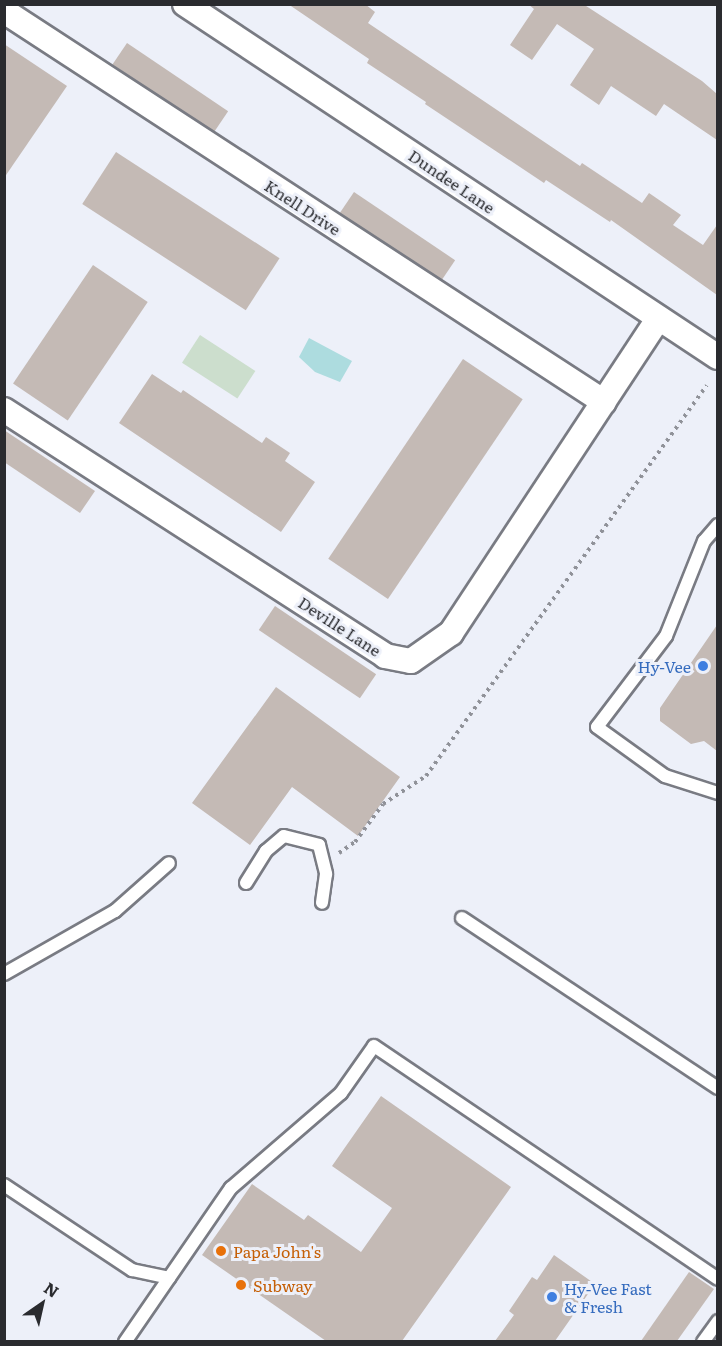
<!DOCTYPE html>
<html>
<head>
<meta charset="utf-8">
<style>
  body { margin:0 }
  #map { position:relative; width:722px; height:1346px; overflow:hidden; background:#edf0f9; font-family:Literata,serif }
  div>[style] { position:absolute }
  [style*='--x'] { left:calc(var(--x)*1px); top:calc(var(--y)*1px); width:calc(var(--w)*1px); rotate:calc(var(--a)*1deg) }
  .green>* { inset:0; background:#ccdecd; transform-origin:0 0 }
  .water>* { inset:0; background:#addcdf }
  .building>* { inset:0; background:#c4bab5; transform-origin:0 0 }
  .path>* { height:4px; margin-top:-2px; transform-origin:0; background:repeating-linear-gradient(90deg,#909299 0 3px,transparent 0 7.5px) }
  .roads { filter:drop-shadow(2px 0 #797b83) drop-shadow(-2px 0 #797b83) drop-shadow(0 2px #797b83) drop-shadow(0 -2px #797b83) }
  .service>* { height:12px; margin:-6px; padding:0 6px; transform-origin:6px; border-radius:6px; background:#fff }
  .minor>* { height:24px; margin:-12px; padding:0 12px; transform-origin:12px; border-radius:12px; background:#fff }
  .dots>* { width:16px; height:16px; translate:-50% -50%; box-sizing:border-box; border:3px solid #edf0f9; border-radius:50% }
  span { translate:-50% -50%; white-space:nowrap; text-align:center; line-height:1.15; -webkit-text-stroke:6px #edf0f9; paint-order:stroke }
  .street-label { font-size:16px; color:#2a2b2f }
  .shop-label { font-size:16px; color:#366cbe }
  .right { translate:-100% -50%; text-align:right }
  .left { translate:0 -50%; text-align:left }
  .food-label { font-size:16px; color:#c56008 }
  .frame { position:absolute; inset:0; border:6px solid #2a2b2f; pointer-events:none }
  .north { position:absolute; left:12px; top:1274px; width:60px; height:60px; -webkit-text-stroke:4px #edf0f9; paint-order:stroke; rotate:34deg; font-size:16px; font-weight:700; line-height:24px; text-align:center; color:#2a2b2f }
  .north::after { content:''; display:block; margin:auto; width:21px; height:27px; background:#2a2b2f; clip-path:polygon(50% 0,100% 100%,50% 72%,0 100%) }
</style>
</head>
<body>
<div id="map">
  <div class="green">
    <div style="left:200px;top:335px;width:66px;height:33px;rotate:33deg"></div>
  </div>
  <div class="water">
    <div style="clip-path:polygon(309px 338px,352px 361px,340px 382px,315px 372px,299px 357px)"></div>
  </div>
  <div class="building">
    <div style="clip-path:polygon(288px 4px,365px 4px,375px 12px,368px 23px,580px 166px,582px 163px,642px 203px,649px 193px,681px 215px,673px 225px,703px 245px,717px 225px,717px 295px,611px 220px,610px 222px,546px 180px,544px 183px,425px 104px,426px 102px,367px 63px,369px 59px)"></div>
    <div style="clip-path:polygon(528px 4px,583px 4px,702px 81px,717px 94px,717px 140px,664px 104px,656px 116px,611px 86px,599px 105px,570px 85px,594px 49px,557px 24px,532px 60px,510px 45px,534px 9px)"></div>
    <div style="left:127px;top:43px;width:122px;height:26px;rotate:34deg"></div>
    <div style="clip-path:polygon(4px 44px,67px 86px,4px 178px)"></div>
    <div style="left:116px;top:152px;width:195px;height:62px;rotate:33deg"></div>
    <div style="left:354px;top:192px;width:122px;height:26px;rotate:34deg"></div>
    <div style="left:93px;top:265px;width:66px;height:143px;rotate:34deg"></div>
    <div style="left:463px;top:359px;width:72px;height:241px;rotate:34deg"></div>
    <div style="clip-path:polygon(152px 374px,181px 393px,183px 390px,262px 443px,266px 437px,290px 453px,285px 461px,315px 482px,281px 532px,119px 423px)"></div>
    <div style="clip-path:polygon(4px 430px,95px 491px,80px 513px,4px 462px)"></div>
    <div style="left:275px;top:606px;width:122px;height:29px;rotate:34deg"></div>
    <div style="clip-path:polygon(717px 625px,717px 751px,704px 741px,691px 744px,660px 721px,660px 708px)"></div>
    <div style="clip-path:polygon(276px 687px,400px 777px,358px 836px,292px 787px,250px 845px,192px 803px)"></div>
    <div style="clip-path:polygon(381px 1096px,511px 1187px,402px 1341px,326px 1341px,202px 1255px,252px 1184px,304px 1220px,308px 1215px,361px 1252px,392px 1208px,332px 1166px)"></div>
    <div style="clip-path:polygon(554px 1255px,595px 1284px,555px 1341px,495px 1341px,514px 1315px,509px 1311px,532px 1277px,537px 1280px)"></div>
    <div style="clip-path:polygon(689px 1272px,714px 1289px,677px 1341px,641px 1341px)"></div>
  </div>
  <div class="path">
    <div style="--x:339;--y:853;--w:19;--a:-35"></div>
    <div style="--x:355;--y:842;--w:47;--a:-53.6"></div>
    <div style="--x:383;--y:804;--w:51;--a:-33.1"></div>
    <div style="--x:426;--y:776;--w:481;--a:-54.3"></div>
  </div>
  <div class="roads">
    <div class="service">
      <div style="--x:718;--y:525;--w:21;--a:131"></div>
      <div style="--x:704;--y:541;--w:102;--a:111.8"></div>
      <div style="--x:666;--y:636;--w:114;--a:127.2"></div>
      <div style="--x:597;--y:727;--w:84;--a:35.8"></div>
      <div style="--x:665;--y:776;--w:56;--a:17.8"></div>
      <div style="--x:246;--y:883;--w:38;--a:-58"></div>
      <div style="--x:266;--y:851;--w:23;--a:-40"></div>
      <div style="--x:284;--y:836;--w:36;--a:14"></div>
      <div style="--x:319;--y:845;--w:30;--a:76"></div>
      <div style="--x:326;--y:874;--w:29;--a:98"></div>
      <div style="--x:462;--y:918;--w:307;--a:33.6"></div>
      <div style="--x:4;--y:974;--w:128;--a:-29.6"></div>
      <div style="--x:115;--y:911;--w:72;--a:-41.6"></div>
      <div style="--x:4;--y:1185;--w:154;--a:33.6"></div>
      <div style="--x:132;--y:1270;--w:38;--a:12"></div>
      <div style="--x:125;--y:1342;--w:187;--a:-55.5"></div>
      <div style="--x:231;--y:1188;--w:145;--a:-40.8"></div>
      <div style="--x:341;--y:1093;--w:57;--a:-54.9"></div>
      <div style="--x:374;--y:1046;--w:415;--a:34.1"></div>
      <div style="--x:703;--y:1342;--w:26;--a:-54"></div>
    </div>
    <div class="minor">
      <div style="--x:185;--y:4;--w:639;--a:33.52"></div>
      <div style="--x:4;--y:11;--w:716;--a:33.09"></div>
      <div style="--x:4;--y:410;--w:454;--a:32.8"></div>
      <div style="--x:385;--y:656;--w:26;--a:11"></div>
      <div style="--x:411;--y:661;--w:49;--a:-35"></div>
      <div style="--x:451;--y:633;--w:377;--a:-56.6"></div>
    </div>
  </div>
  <div class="dots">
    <div style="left:703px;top:666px;background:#3f7fe0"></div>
    <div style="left:221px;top:1251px;background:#e8710a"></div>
    <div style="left:241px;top:1285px;background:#e8710a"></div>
    <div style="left:552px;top:1297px;background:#3f7fe0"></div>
  </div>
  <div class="street-label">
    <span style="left:452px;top:181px;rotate:34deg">Dundee Lane</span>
    <span style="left:303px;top:207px;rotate:33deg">Knell Drive</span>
    <span style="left:340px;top:626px;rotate:33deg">Deville Lane</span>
  </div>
  <div class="shop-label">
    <span class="right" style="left:691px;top:666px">Hy-Vee</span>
    <span class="left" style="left:564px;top:1297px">Hy-Vee Fast<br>&amp; Fresh</span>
  </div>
  <div class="food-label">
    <span class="left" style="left:233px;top:1251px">Papa John's</span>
    <span class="left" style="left:253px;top:1285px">Subway</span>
  </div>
  <div class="frame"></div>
  <div class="north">N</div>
</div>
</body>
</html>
